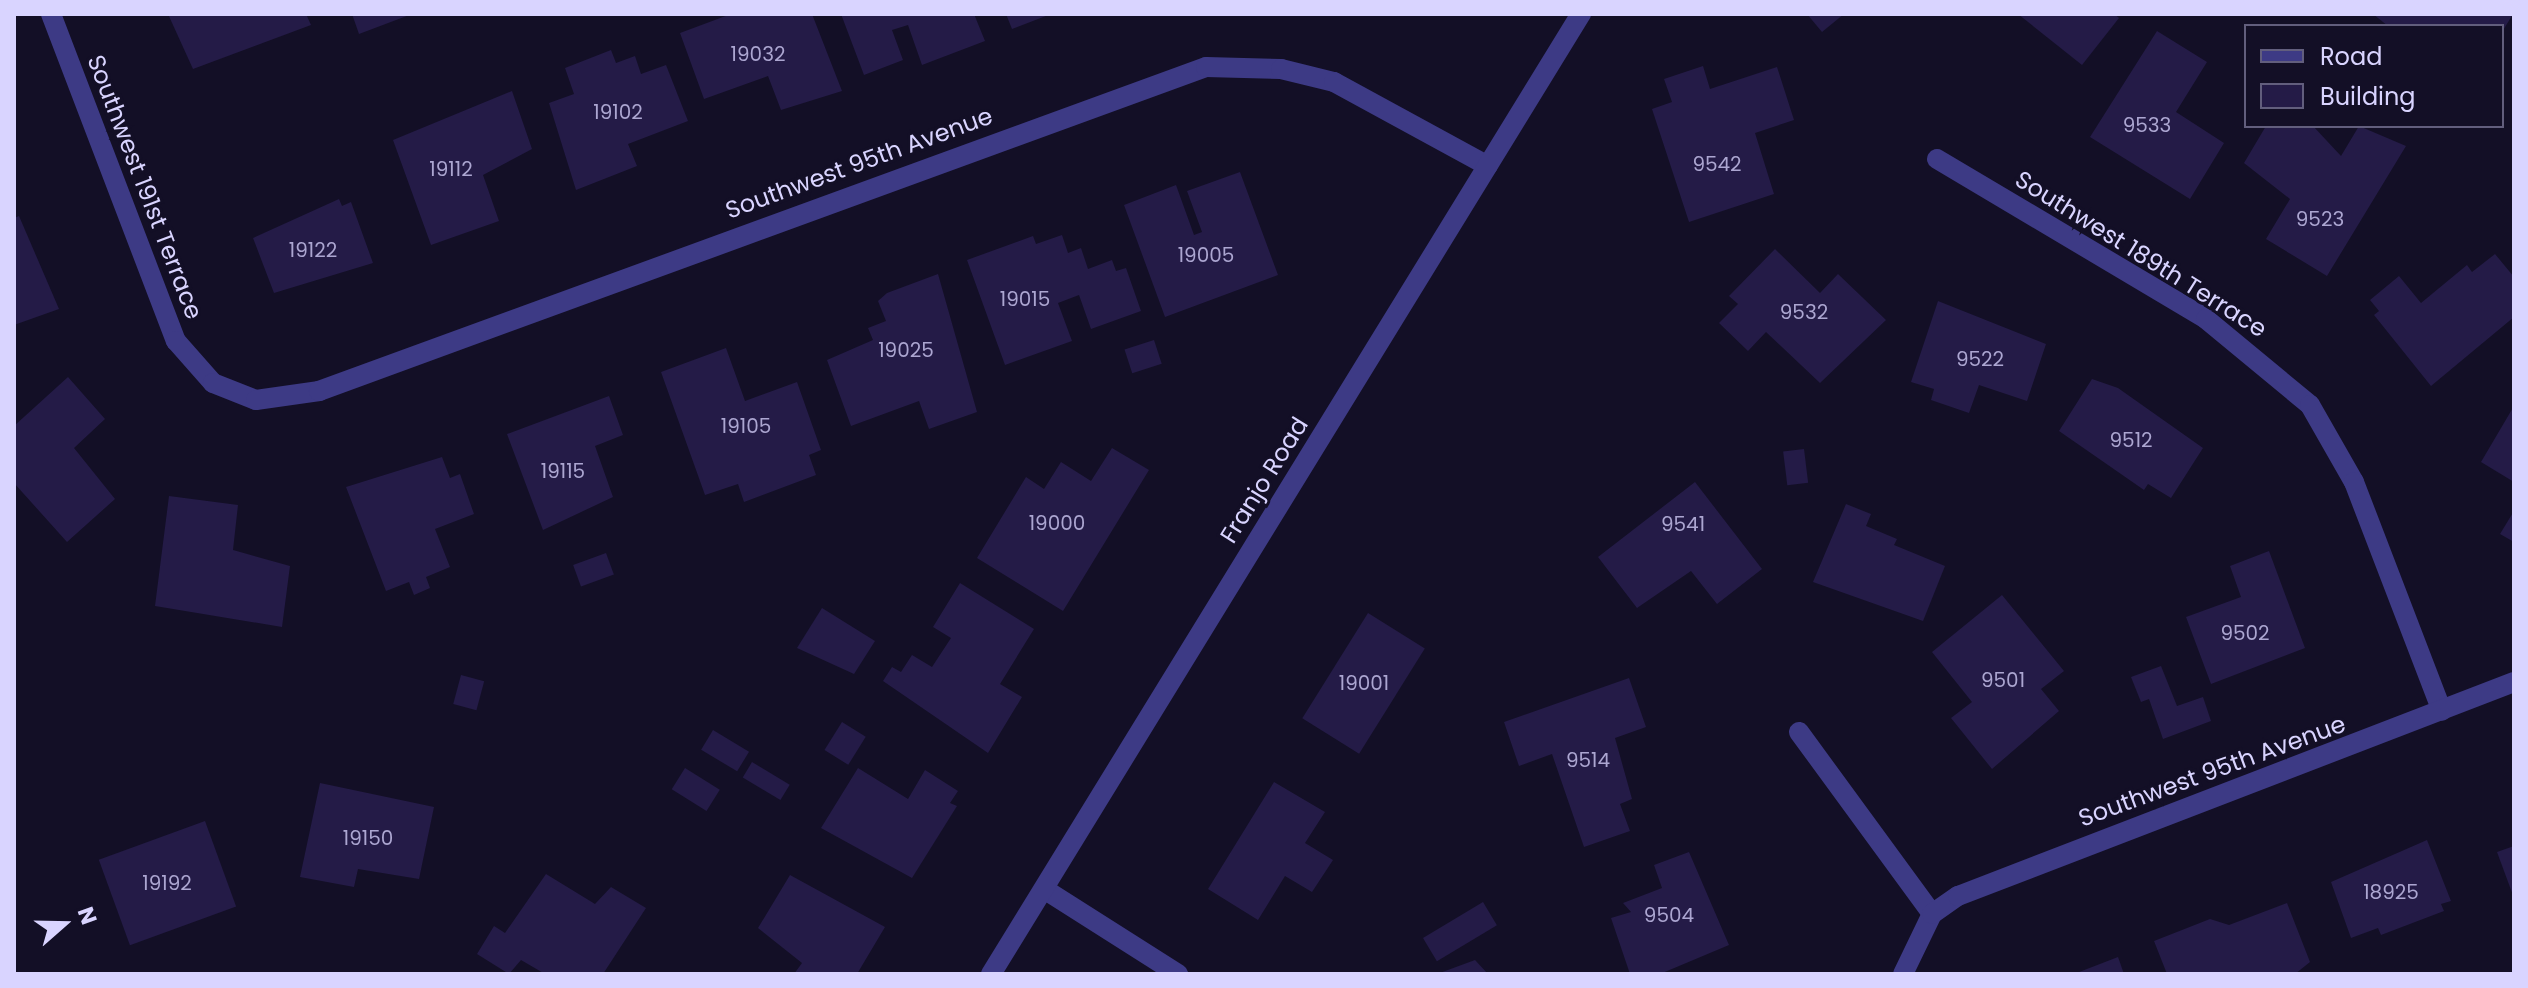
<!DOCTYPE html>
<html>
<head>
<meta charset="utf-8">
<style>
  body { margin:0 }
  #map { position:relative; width:2528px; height:988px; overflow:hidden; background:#130f26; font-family:Poppins,sans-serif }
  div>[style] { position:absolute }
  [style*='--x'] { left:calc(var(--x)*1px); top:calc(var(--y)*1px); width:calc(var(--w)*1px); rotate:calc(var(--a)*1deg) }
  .building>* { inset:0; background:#241b47; transform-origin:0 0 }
  .minor>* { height:20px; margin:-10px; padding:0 10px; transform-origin:10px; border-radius:10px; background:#3d3a85 }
  .tertiary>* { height:20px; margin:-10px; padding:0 10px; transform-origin:10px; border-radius:10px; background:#3d3a85 }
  span { translate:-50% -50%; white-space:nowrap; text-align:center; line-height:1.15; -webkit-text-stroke:6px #130f26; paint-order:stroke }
  .number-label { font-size:20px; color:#aca6d1 }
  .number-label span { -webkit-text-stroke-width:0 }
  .street-label { font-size:24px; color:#d9d4ff }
  .frame { position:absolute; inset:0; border:16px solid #d9d4ff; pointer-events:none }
  .legend { position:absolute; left:2244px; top:24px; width:260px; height:104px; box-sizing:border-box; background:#130f26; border:2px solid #625e7d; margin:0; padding:10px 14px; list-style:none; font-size:24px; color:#d9d4ff }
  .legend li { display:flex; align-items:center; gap:16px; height:40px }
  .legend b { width:40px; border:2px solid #625e7d }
  .north { position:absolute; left:24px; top:884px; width:80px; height:80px; -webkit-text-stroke:6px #130f26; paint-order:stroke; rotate:70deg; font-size:22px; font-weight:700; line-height:32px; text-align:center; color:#d9d4ff }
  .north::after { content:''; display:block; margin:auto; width:28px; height:36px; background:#d9d4ff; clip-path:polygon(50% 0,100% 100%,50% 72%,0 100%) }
</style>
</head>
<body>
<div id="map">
  <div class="building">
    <div style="clip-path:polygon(168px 14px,306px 14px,311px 25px,193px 69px)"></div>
    <div style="clip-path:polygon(352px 14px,412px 14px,359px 34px)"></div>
    <div style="clip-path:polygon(731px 14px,812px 14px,842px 91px,781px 110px,768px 76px,704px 99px,680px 33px)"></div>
    <div style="clip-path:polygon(841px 14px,974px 14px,985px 41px,922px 65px,908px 25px,892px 30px,903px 60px,864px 75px)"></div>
    <div style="clip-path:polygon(1006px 14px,1051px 14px,1012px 29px)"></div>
    <div style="clip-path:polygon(1807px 14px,1844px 14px,1822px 32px)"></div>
    <div style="clip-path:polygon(2018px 14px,2114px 14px,2119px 18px,2082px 65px)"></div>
    <div style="clip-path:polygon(2373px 14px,2513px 14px,2502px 32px,2502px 26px,2388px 26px)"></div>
    <div style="clip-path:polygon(2157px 31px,2207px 62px,2176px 112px,2224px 143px,2190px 199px,2090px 137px)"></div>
    <div style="clip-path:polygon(611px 50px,616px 63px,635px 56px,641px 74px,666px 65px,688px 121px,628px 144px,637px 166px,576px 190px,549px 103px,574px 94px,565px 68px)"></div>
    <div style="clip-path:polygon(1703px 66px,1710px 89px,1777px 67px,1794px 120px,1755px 133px,1774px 194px,1689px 222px,1652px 109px,1672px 102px,1664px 79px)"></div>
    <div style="clip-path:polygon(512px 91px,532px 149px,483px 175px,499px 221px,431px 245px,393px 140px)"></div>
    <div style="clip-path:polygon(2266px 126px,2313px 126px,2341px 156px,2359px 126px,2406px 146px,2327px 276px,2266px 239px,2290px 199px,2244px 163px)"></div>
    <div style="clip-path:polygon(1240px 172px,1278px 275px,1165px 317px,1124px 205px,1176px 185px,1194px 235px,1202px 232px,1187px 191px)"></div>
    <div style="clip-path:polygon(339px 199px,342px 206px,351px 202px,373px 263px,274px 293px,253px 238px)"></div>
    <div style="clip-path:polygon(19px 216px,59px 309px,14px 325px,14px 218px)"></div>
    <div style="clip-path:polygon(1062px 235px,1068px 253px,1081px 248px,1088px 269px,1112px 260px,1116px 271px,1126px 268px,1141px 311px,1091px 329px,1079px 295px,1058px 303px,1072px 341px,1005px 365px,967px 260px,1033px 236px,1036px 244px)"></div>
    <div style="clip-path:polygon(1775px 249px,1820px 293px,1838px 274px,1886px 320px,1820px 383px,1766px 332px,1748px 351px,1719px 323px,1738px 304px,1729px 296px)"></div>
    <div style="clip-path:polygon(2495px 254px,2514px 277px,2514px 317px,2431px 386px,2374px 315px,2379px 311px,2370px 300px,2399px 276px,2421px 303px,2467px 265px,2472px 272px)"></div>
    <div style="clip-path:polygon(938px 274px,977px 412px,929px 429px,919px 401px,851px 426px,827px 360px,873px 340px,868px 328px,886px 321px,878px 301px,887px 293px)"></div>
    <div style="clip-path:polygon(1938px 301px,2046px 344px,2027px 401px,1979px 385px,1969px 413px,1931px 400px,1934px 389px,1911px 382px)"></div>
    <div style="left:1154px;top:340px;width:25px;height:31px;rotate:72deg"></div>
    <div style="clip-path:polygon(726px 348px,745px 401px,797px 382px,821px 450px,809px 455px,816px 475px,744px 502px,738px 484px,705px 495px,661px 372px)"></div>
    <div style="clip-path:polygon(68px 377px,105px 419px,74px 448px,115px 499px,67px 542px,14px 483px,14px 426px)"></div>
    <div style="clip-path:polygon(2092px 379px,2118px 388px,2203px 448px,2171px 498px,2148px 484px,2144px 490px,2059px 431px)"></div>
    <div style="clip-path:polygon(609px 396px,623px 435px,595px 446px,613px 497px,543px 530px,507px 434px)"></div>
    <div style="clip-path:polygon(2514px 406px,2514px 482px,2481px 462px)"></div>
    <div style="clip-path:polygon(1112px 448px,1149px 470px,1063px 611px,977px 558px,1026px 477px,1044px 489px,1061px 462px,1091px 481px)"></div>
    <div style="left:1804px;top:449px;width:34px;height:21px;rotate:83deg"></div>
    <div style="clip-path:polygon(442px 457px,450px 478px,460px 474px,474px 514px,435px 529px,450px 567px,426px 577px,430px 588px,414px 595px,409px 582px,386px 591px,346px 487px)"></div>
    <div style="clip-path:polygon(1695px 482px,1762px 569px,1717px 604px,1691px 571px,1637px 608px,1598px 557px)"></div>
    <div style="clip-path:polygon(169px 496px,238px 505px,233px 550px,290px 566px,282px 627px,155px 606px)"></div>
    <div style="clip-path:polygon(1846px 504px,1871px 514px,1866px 526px,1897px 539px,1894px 545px,1945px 566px,1923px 621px,1813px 582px)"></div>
    <div style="clip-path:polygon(2514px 511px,2514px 542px,2500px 534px)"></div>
    <div style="clip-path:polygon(2269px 551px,2305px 648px,2211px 684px,2186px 617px,2241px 597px,2230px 566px)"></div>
    <div style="left:606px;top:553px;width:23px;height:35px;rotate:70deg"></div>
    <div style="clip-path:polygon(960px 583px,1034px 629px,1000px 684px,1022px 697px,988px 753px,883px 681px,892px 667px,901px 672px,912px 655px,932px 667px,951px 638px,933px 627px)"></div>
    <div style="clip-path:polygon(2002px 595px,2064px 671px,2041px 689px,2059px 711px,1992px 769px,1951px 718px,1972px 702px,1932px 652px)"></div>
    <div style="clip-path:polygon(822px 608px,875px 641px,854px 674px,797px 648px)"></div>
    <div style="left:1368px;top:613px;width:67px;height:124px;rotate:32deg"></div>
    <div style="clip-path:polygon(2161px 666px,2177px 706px,2203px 697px,2211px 721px,2163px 739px,2149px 699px,2141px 702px,2131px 677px)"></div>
    <div style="left:461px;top:675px;width:24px;height:30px;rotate:15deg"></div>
    <div style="clip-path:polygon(1629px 678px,1646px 727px,1615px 738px,1632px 799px,1620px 804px,1630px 831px,1584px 847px,1552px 754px,1519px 766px,1504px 722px)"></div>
    <div style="left:842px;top:722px;width:28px;height:33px;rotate:32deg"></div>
    <div style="left:713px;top:730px;width:42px;height:23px;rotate:31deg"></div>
    <div style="left:752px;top:762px;width:44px;height:18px;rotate:31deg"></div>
    <div style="left:685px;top:768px;width:41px;height:25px;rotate:32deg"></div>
    <div style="clip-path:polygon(858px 768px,908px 799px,925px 770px,958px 791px,950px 803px,957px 806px,912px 878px,821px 828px)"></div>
    <div style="clip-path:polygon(1274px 782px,1325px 812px,1305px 843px,1333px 860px,1312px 892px,1285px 876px,1258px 920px,1208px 889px)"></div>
    <div style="clip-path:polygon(320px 783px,434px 807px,419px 879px,358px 869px,354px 887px,300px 877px)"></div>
    <div style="left:205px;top:821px;width:91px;height:113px;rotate:70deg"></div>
    <div style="clip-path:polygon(2427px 840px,2451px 901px,2441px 904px,2444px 911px,2381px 935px,2378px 928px,2351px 938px,2331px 882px)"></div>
    <div style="clip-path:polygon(2514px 846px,2514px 898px,2497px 852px)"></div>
    <div style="clip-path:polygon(1689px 852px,1729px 945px,1660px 974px,1630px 974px,1611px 918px,1631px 912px,1623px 903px,1662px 888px,1654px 865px)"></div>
    <div style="clip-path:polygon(546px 874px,595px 904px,611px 887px,646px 908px,603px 974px,545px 974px,521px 960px,509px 974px,477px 954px,494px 926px,505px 933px)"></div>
    <div style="clip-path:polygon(790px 875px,885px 927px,857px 974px,794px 974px,802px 963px,758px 928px)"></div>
    <div style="left:1483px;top:902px;width:27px;height:70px;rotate:59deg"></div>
    <div style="clip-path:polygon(2287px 903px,2310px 962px,2295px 974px,2167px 974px,2154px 941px,2210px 919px,2229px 925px)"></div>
    <div style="clip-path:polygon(2118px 957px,2124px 974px,2074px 974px)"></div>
    <div style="clip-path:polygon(1475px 960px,1488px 974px,1437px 974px)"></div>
  </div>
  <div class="minor">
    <div style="--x:51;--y:14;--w:350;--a:69.1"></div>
    <div style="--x:176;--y:341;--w:56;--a:48.6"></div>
    <div style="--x:213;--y:383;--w:46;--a:21.6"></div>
    <div style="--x:256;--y:400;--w:64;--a:-8.1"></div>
    <div style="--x:319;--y:391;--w:944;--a:-20.07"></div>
    <div style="--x:1206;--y:67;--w:75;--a:1.5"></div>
    <div style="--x:1281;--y:69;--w:55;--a:13.8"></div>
    <div style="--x:1334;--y:82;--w:175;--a:28.6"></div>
    <div style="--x:1937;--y:159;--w:313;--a:30.7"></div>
    <div style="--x:2206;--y:319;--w:135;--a:39.6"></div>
    <div style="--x:2310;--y:405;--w:89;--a:60.3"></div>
    <div style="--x:2354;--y:482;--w:245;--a:69"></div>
    <div style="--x:1799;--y:732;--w:225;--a:53.8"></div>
    <div style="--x:1044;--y:889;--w:159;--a:32.4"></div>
    <div style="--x:1903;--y:974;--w:67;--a:-64.2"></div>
    <div style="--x:1932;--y:914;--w:32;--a:-35"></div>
    <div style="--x:1958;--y:896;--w:596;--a:-21.05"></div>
  </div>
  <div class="tertiary">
    <div style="--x:991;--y:974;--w:1127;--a:-58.43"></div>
  </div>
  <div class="number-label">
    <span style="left:758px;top:54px">19032</span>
    <span style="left:618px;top:112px">19102</span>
    <span style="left:2147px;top:125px">9533</span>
    <span style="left:1717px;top:164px">9542</span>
    <span style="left:451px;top:169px">19112</span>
    <span style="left:2320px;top:219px">9523</span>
    <span style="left:313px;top:250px">19122</span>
    <span style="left:1206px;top:255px">19005</span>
    <span style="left:1025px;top:299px">19015</span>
    <span style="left:1804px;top:312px">9532</span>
    <span style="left:906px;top:350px">19025</span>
    <span style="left:1980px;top:359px">9522</span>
    <span style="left:746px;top:426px">19105</span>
    <span style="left:2131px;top:440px">9512</span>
    <span style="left:563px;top:471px">19115</span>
    <span style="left:1057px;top:523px">19000</span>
    <span style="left:1683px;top:524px">9541</span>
    <span style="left:2245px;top:633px">9502</span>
    <span style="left:2003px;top:680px">9501</span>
    <span style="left:1364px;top:683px">19001</span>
    <span style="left:1588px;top:760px">9514</span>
    <span style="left:368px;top:838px">19150</span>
    <span style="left:167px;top:883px">19192</span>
    <span style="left:2391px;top:892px">18925</span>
    <span style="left:1669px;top:915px">9504</span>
  </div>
  <div class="street-label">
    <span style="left:859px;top:163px;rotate:-20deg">Southwest 95th Avenue</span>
    <span style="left:145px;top:187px;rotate:69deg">Southwest 191st Terrace</span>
    <span style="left:2141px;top:254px;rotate:32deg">Southwest 189th Terrace</span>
    <span style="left:1264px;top:480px;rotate:-58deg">Franjo Road</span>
    <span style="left:2212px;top:771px;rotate:-20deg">Southwest 95th Avenue</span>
  </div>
  <div class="frame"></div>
  <ul class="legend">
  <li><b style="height:10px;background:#3d3a85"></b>Road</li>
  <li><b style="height:22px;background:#241b47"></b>Building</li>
  </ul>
  <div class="north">N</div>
</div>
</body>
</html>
